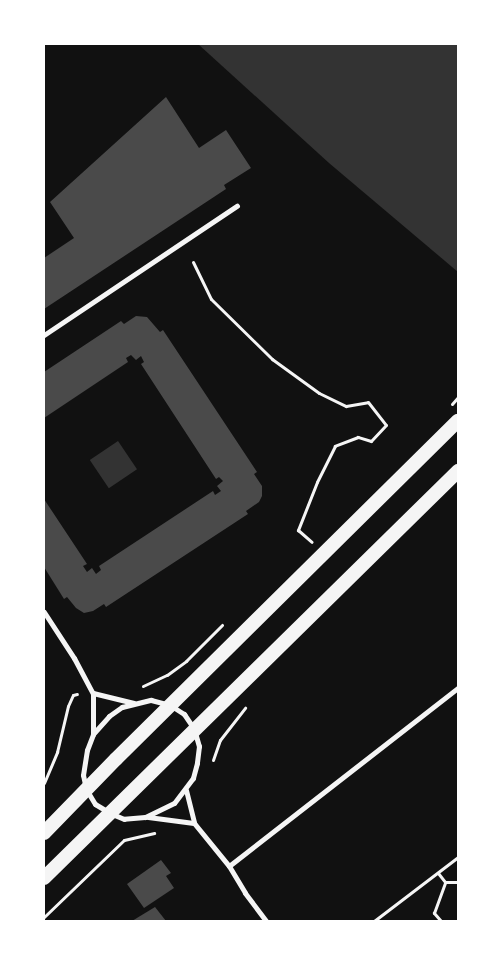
<!DOCTYPE html>
<html>
<head>
<meta charset="utf-8">
<style>
  body { margin:0 }
  #map { position:relative; width:502px; height:965px; overflow:hidden; background:#111; font-family:Quicksand,sans-serif }
  div>[style] { position:absolute }
  [style*='--x'] { left:calc(var(--x)*1px); top:calc(var(--y)*1px); width:calc(var(--w)*1px); rotate:calc(var(--a)*1deg) }
  .water>* { inset:0; background:#333; transform-origin:0 0 }
  .building>* { inset:0; background:#4a4a4a }
  .path>* { height:3px; margin:-1.5px; padding:0 1.5px; transform-origin:1.5px; border-radius:1.5px; background:#f5f5f5 }
  .pedestrian>* { height:4.5px; margin:-2.25px; padding:0 2.25px; transform-origin:2.25px; border-radius:2.25px; background:#f5f5f5 }
  .minor>* { height:5px; margin:-2.5px; padding:0 2.5px; transform-origin:2.5px; border-radius:2.5px; background:#f5f5f5 }
  .trunk>* { height:14px; margin:-7px; padding:0 7px; transform-origin:7px; border-radius:7px; background:#f5f5f5 }
  span { translate:-50% -50%; white-space:nowrap; text-align:center; line-height:1.15; -webkit-text-stroke:5px #fff; paint-order:stroke }
  .frame { position:absolute; inset:0; border:45px solid #fff; pointer-events:none }
</style>
</head>
<body>
<div id="map">
  <div class="water">
    <div style="clip-path:polygon(198px 44px,458px 44px,458px 272px,329px 163px)"></div>
    <div style="left:118px;top:441px;width:34px;height:34px;rotate:56deg"></div>
  </div>
  <div class="building">
    <div style="clip-path:polygon(166px 97px,199px 148px,226px 130px,251px 168px,224px 185px,226px 189px,44px 309px,44px 258px,74px 238px,50px 202px)"></div>
    <div style="clip-path:polygon(136px 316px,147px 317px,160px 332px,163px 330px,257px 472px,254px 474px,262px 486px,262px 496px,259px 502px,246px 511px,248px 514px,106px 607px,104px 604px,93px 611px,84px 613px,76px 608px,67px 597px,64px 599px,44px 567px,44px 499px,87px 564px,83px 566px,87px 572px,92px 568px,96px 574px,101px 570px,99px 566px,213px 491px,215px 495px,221px 491px,217px 486px,223px 481px,219px 477px,216px 479px,141px 364px,144px 362px,141px 356px,136px 360px,131px 355px,126px 358px,128px 362px,44px 418px,44px 372px,121px 321px,124px 324px)"></div>
    <div style="clip-path:polygon(161px 860px,171px 873px,166px 876px,174px 888px,144px 908px,127px 884px)"></div>
    <div style="clip-path:polygon(155px 907px,166px 921px,132px 921px)"></div>
  </div>
  <div class="path">
    <div style="--x:193;--y:262;--w:41;--a:64.1"></div>
    <div style="--x:211;--y:299;--w:86;--a:44.5"></div>
    <div style="--x:272;--y:359;--w:58;--a:35.9"></div>
    <div style="--x:319;--y:393;--w:30;--a:26"></div>
    <div style="--x:346;--y:406;--w:22;--a:-10"></div>
    <div style="--x:368;--y:402;--w:29;--a:52"></div>
    <div style="--x:386;--y:425;--w:22;--a:133"></div>
    <div style="--x:371;--y:441;--w:14;--a:-163"></div>
    <div style="--x:358;--y:437;--w:25;--a:159"></div>
    <div style="--x:335;--y:446;--w:40;--a:116.6"></div>
    <div style="--x:317;--y:482;--w:52;--a:111.6"></div>
    <div style="--x:298;--y:530;--w:18;--a:41"></div>
    <div style="--x:452;--y:404;--w:9;--a:-49"></div>
    <div style="--x:143;--y:686;--w:26;--a:-25"></div>
    <div style="--x:167;--y:675;--w:24;--a:-36"></div>
    <div style="--x:186;--y:661;--w:51;--a:-45"></div>
    <div style="--x:213;--y:760;--w:21;--a:-71"></div>
    <div style="--x:220;--y:740;--w:41;--a:-52"></div>
    <div style="--x:44;--y:783;--w:34;--a:-67"></div>
    <div style="--x:57;--y:752;--w:47;--a:-76.6"></div>
    <div style="--x:68;--y:706;--w:12;--a:-66"></div>
    <div style="--x:73;--y:695;--w:4;--a:-14"></div>
    <div style="--x:438;--y:873;--w:11;--a:52"></div>
    <div style="--x:445;--y:882;--w:13;--a:0"></div>
    <div style="--x:44;--y:917;--w:111;--a:-43.9"></div>
    <div style="--x:124;--y:840;--w:31;--a:-13"></div>
    <div style="--x:374;--y:921;--w:106;--a:-37.3"></div>
    <div style="--x:441;--y:921;--w:11;--a:-131"></div>
    <div style="--x:434;--y:913;--w:33;--a:-70"></div>
  </div>
  <div class="pedestrian">
    <div style="--x:44;--y:335;--w:232;--a:-33.8"></div>
  </div>
  <div class="minor">
    <div style="--x:44;--y:612;--w:55;--a:56.9"></div>
    <div style="--x:74;--y:658;--w:40;--a:62"></div>
    <div style="--x:93;--y:693;--w:41;--a:90"></div>
    <div style="--x:93;--y:693;--w:42;--a:13.7"></div>
    <div style="--x:151;--y:700;--w:20;--a:15"></div>
    <div style="--x:170;--y:705;--w:17;--a:33"></div>
    <div style="--x:184;--y:714;--w:18;--a:56"></div>
    <div style="--x:194;--y:729;--w:18;--a:74"></div>
    <div style="--x:199;--y:746;--w:17;--a:97"></div>
    <div style="--x:197;--y:763;--w:16;--a:105"></div>
    <div style="--x:193;--y:778;--w:31;--a:127"></div>
    <div style="--x:174;--y:803;--w:32;--a:154"></div>
    <div style="--x:145;--y:817;--w:21;--a:175"></div>
    <div style="--x:124;--y:819;--w:15;--a:-157"></div>
    <div style="--x:110;--y:813;--w:17;--a:-149"></div>
    <div style="--x:95;--y:804;--w:17;--a:-121"></div>
    <div style="--x:86;--y:789;--w:14;--a:-102"></div>
    <div style="--x:83;--y:775;--w:25;--a:-81"></div>
    <div style="--x:87;--y:750;--w:17;--a:-69"></div>
    <div style="--x:93;--y:734;--w:24;--a:-48"></div>
    <div style="--x:109;--y:716;--w:16;--a:-35"></div>
    <div style="--x:122;--y:707;--w:30;--a:-14"></div>
    <div style="--x:186;--y:790;--w:34;--a:76"></div>
    <div style="--x:148;--y:817;--w:46;--a:7.4"></div>
    <div style="--x:194;--y:823;--w:55;--a:50.9"></div>
    <div style="--x:229;--y:866;--w:31;--a:59"></div>
    <div style="--x:245;--y:893;--w:35;--a:53"></div>
    <div style="--x:229;--y:866;--w:290;--a:-37.9"></div>
  </div>
  <div class="trunk">
    <div style="--x:44;--y:833;--w:103;--a:-45.8"></div>
    <div style="--x:116;--y:759;--w:481;--a:-44.7"></div>
    <div style="--x:44;--y:878;--w:581;--a:-44.51"></div>
  </div>
  <div class="frame"></div>
</div>
</body>
</html>
